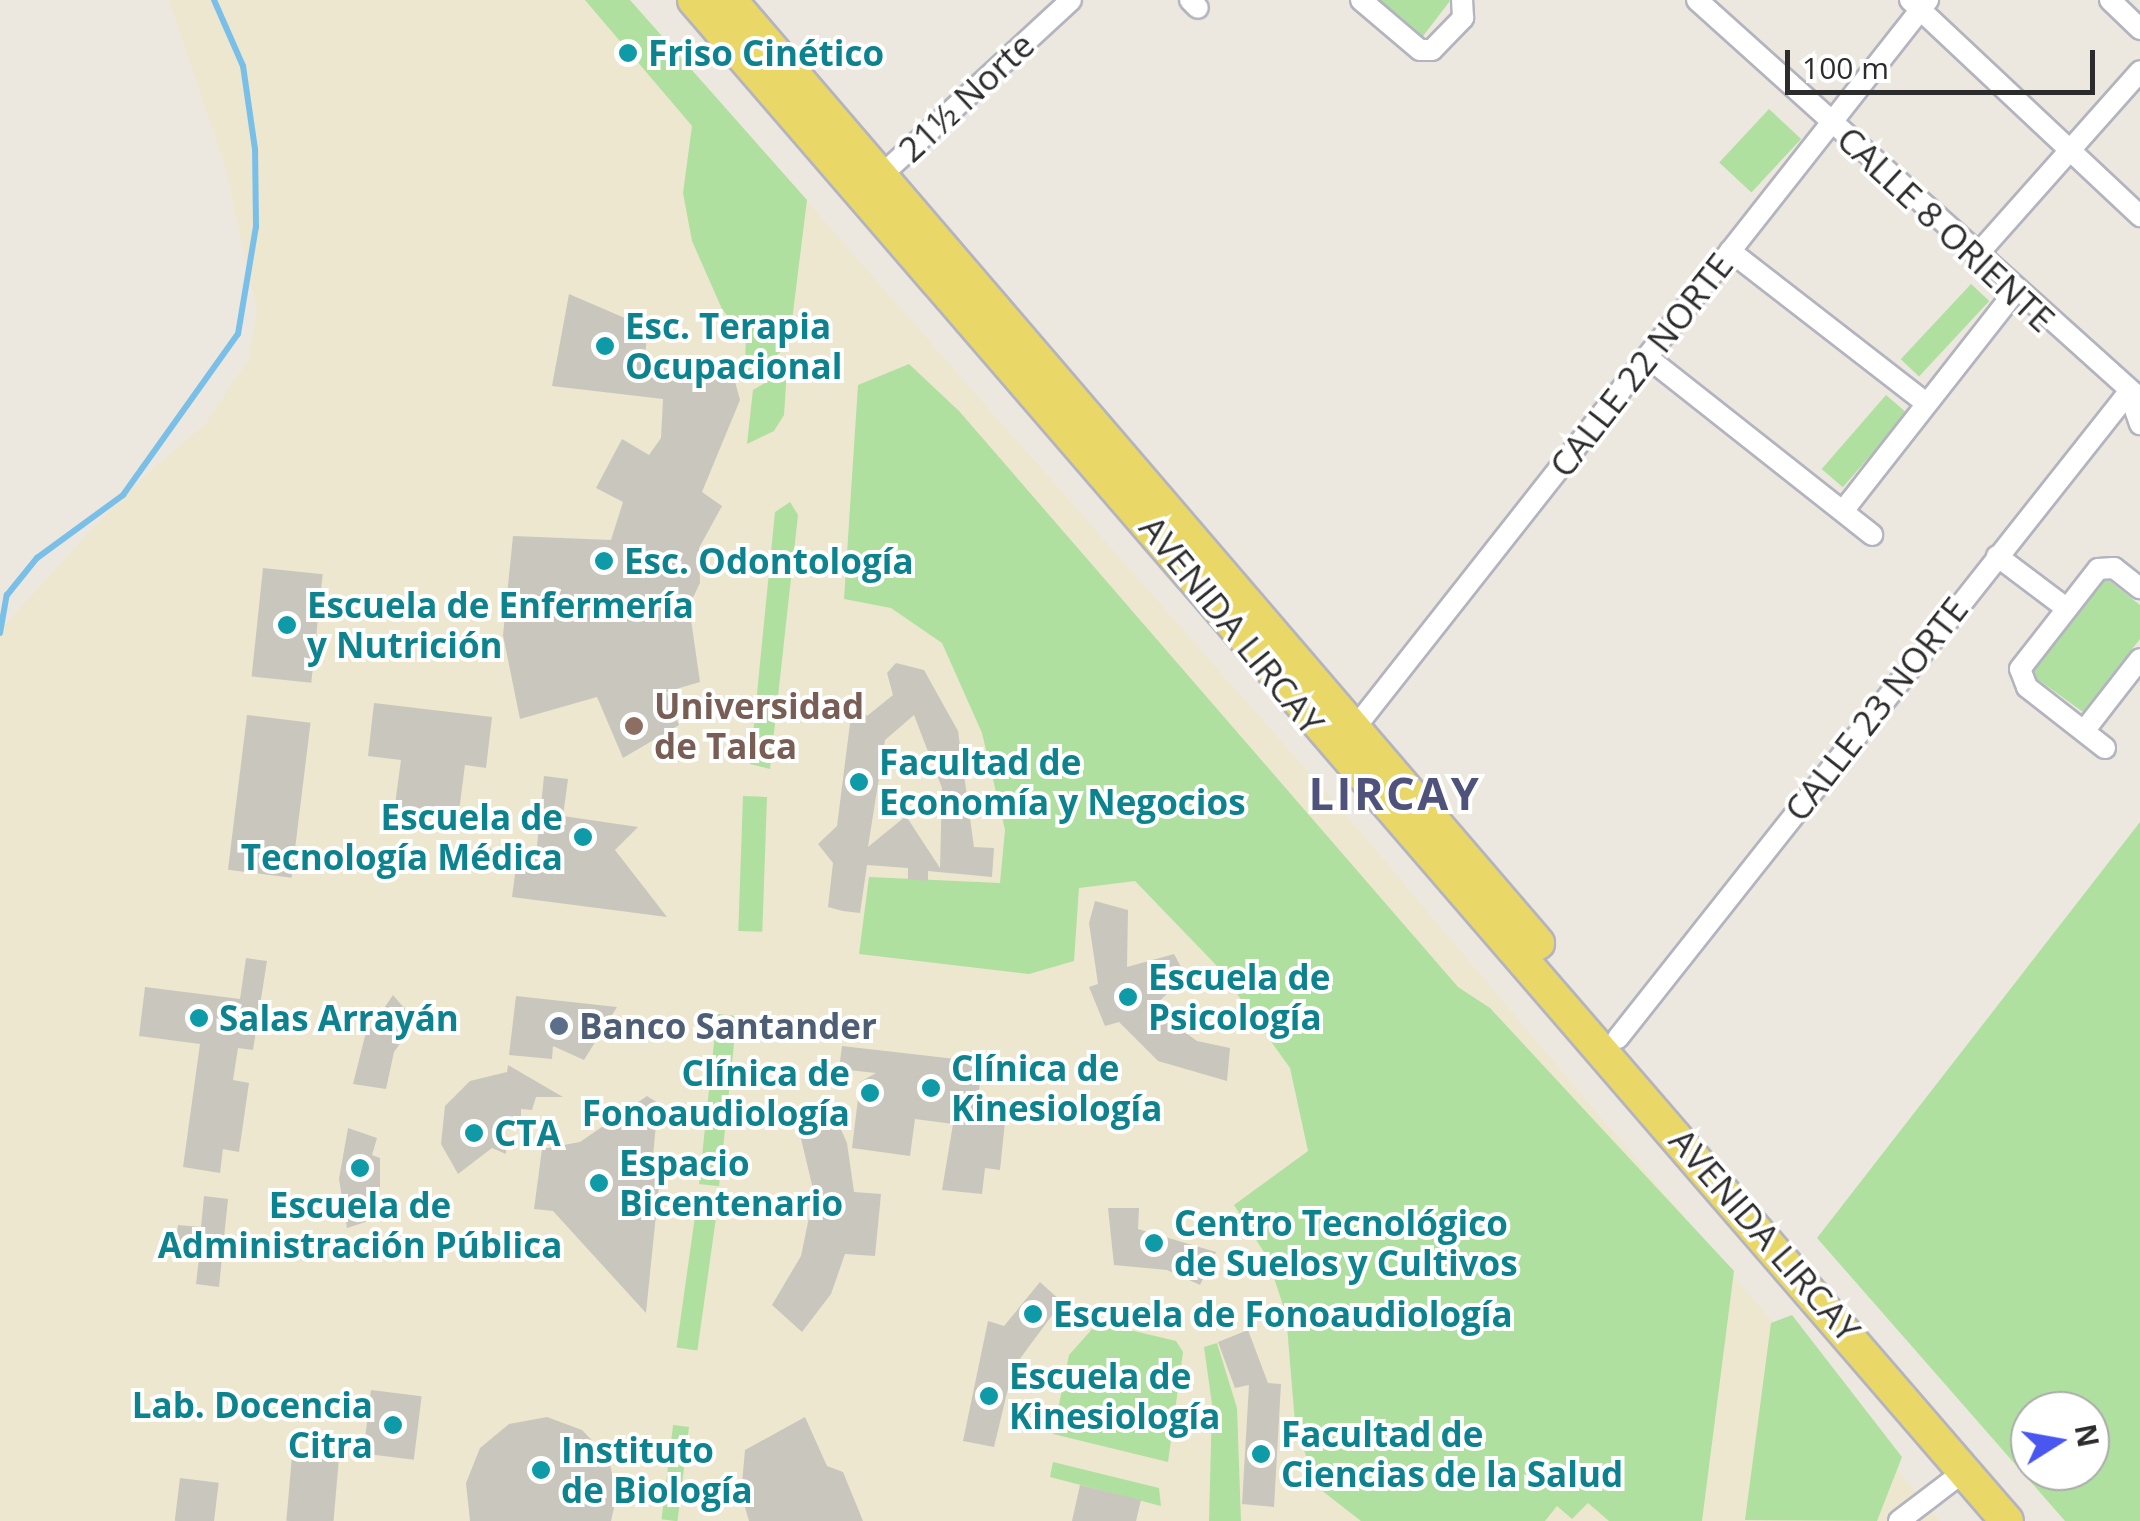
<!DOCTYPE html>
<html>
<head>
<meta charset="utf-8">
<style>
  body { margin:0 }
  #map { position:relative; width:2140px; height:1521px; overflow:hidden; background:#ede8df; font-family:"Open Sans",sans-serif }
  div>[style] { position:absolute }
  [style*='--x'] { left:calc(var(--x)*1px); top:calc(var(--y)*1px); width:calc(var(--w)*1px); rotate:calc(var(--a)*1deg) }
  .education>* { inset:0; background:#ede7d0 }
  .green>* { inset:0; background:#afe09f; transform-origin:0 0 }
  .stream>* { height:6px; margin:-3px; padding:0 3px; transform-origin:3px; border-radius:3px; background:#79bfe8 }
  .building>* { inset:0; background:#c9c6be; transform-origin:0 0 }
  .roads { filter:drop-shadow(2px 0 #b3b4bf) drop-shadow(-2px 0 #b3b4bf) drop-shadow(0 2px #b3b4bf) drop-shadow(0 -2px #b3b4bf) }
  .street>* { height:20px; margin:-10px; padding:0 10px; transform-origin:10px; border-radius:10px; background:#fff }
  .primary>* { height:32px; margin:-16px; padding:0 16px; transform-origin:16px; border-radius:16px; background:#e9d868 }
  .dots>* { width:28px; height:28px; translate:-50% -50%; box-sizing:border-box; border:5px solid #fff; border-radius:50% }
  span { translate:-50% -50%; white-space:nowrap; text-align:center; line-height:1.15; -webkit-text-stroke:8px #fff; paint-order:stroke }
  .culture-label { font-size:35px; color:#0d838f; font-weight:700 }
  .left { translate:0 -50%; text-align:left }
  .right { translate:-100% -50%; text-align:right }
  .street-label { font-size:35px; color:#2c2c2c }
  .education-label { font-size:35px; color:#785e54; font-weight:700 }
  .service-label { font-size:35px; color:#4e5e75; font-weight:700 }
  .district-label { font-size:45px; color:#4f527b; font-weight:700; letter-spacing:2.5px }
  .north { position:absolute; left:2010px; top:1391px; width:100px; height:100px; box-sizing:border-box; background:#fff; border:2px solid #ababab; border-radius:50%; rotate:79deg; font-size:28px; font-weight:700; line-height:40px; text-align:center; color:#2c2c2c }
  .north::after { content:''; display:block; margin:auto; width:35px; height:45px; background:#4957f0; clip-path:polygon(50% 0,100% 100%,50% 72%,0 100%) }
  .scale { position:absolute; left:1785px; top:50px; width:310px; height:45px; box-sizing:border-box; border:5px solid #2c2c2c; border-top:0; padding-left:12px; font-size:30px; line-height:35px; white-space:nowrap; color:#2c2c2c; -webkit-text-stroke:8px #fff; paint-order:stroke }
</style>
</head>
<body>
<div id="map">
  <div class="education">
    <div style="clip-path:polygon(169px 0,630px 0,1353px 823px,1940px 1521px,0 1521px,0 630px,123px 495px,205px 424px,248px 360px,257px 312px,225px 166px)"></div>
  </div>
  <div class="green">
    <div style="clip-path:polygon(585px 0,630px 0,807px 200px,789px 345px,744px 382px,746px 339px,722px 309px,692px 241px,683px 193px,692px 126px)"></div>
    <div style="clip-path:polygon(1379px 0,1449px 0,1450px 1px,1420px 40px)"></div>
    <div style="left:1769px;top:109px;width:44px;height:73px;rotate:43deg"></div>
    <div style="left:1971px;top:284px;width:25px;height:103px;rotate:43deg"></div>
    <div style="clip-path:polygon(909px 364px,959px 411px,1458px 987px,1490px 1008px,1734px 1271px,1702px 1521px,1609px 1521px,1588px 1503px,1572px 1519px,1557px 1506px,1545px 1521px,1361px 1521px,1316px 1486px,1295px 1423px,1286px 1314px,1267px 1257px,1234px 1205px,1308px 1151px,1290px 1068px,1217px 966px,1135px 881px,1079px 888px,1074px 961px,1029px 974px,859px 954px,869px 877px,1000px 883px,1005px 830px,982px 733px,942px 643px,891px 608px,844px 599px,858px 385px)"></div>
    <div style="clip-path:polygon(787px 370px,784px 415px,774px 431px,747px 444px,753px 390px)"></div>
    <div style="left:1886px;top:395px;width:28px;height:98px;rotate:41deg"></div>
    <div style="clip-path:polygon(790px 502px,798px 515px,770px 769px,750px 764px,775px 512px)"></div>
    <div style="clip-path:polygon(2106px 578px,2140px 605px,2140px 639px,2083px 712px,2029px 673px)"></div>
    <div style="left:743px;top:796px;width:24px;height:135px;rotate:2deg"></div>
    <div style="clip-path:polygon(evenodd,2140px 822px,2140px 1521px,2065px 1521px,1817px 1238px,2140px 822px,2090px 1411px,2090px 1471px,2030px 1471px,2030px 1411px,2090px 1411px)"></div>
    <div style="left:717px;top:1014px;width:20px;height:171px;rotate:6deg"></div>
    <div style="left:697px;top:1202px;width:21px;height:147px;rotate:8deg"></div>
    <div style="clip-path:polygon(1792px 1315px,1902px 1457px,1877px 1521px,1745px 1520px,1771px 1323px)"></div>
    <div style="clip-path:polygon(1109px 1325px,1176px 1341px,1183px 1352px,1168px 1462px,1053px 1434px,1069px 1355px,1094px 1327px)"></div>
    <div style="clip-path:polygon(1217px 1343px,1237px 1408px,1241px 1521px,1209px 1521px,1212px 1404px,1204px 1347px)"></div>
    <div style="left:689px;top:1427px;width:95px;height:16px;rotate:97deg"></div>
    <div style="clip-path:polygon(1053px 1462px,1159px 1488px,1161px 1506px,1050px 1477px)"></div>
  </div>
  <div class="stream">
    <div style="--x:0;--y:633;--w:39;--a:-80"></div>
    <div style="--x:7;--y:595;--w:48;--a:-51"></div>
    <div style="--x:37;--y:558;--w:107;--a:-36.2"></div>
    <div style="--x:123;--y:495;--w:198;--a:-54.5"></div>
    <div style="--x:238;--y:334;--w:109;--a:-80.5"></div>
    <div style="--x:256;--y:227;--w:78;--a:-90.7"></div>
    <div style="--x:255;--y:149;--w:84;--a:-98.2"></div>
    <div style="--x:243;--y:66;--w:72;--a:-113.7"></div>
  </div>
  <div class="building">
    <div style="clip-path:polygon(569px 294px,648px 328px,644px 365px,733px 374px,740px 400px,702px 492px,722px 506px,699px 548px,700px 583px,689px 606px,700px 682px,666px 692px,679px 725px,623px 758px,597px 697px,520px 719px,503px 635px,513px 536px,611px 540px,623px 502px,596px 488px,622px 439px,649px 455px,661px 438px,663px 399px,552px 386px)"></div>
    <div style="left:263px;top:568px;width:60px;height:109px;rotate:6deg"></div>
    <div style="clip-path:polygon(evenodd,896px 663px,924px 670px,958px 731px,974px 847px,994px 848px,992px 877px,928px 871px,928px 881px,908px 879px,908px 868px,867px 865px,860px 913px,843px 911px,828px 907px,833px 863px,818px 844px,837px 826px,853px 700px,867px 716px,893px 695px,887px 673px,896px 663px,914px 715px,942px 788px,940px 868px,906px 816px,868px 847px,885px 740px,914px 715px)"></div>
    <div style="clip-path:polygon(374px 703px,492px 717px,486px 768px,465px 765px,458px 819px,394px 812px,401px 760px,368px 756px)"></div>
    <div style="left:247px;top:715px;width:64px;height:156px;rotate:7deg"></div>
    <div style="clip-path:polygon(544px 776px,568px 779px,563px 816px,638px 827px,615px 850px,667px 917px,512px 897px,515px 874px,476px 868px,479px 847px,536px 856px)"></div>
    <div style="clip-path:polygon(1095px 901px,1128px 910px,1127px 967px,1174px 954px,1186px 976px,1152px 1008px,1197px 1041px,1230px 1048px,1227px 1081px,1158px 1061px,1119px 1022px,1105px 1026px,1089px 987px,1098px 984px,1089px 923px)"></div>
    <div style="clip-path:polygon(246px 958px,267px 961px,253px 1050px,238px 1048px,233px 1080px,249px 1083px,239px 1152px,223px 1149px,220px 1173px,183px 1167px,200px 1044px,139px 1036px,145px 987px,240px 999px)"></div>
    <div style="clip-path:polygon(393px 995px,416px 1022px,394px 1052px,386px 1089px,353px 1084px,365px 1036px)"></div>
    <div style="clip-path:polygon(516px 996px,617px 1007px,584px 1060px,553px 1046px,552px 1059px,509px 1055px)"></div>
    <div style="clip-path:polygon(842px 1046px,982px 1062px,977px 1110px,1006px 1112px,1000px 1170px,985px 1168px,982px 1194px,942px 1190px,953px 1124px,915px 1119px,910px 1156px,852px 1148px,860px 1082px,876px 1073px,839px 1069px)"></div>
    <div style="clip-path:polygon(508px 1065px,563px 1097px,536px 1097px,532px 1110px,521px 1109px,521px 1122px,506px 1121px,506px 1154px,492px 1148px,458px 1174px,441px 1144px,445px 1106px,470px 1081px,507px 1072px)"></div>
    <div style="clip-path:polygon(647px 1096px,658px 1103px,653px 1156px,662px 1156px,646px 1313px,553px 1211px,534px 1209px,542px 1149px,580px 1142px)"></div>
    <div style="clip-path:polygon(828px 1100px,847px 1143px,854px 1192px,881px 1194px,875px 1256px,845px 1254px,831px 1294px,802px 1332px,772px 1305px,801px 1256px,814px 1193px,796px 1118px)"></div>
    <div style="clip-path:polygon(348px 1128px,377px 1138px,372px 1155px,380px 1158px,380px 1190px,373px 1192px,375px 1219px,347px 1228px,339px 1179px)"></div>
    <div style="clip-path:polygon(204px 1196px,228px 1199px,219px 1287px,196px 1284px,199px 1258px,174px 1255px,178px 1225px,201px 1227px)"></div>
    <div style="clip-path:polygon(1108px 1208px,1139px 1208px,1138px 1229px,1216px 1252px,1200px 1285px,1167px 1270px,1114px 1265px)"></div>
    <div style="clip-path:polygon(1040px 1282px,1062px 1302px,1013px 1368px,994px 1447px,963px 1441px,988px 1321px,1004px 1326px)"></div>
    <div style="clip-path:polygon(1248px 1330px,1268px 1383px,1281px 1384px,1274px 1507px,1242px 1504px,1249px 1385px,1235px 1388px,1218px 1342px)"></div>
    <div style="left:371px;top:1390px;width:51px;height:64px;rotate:7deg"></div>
    <div style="clip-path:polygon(547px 1417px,582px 1430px,608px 1457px,617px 1494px,611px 1521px,470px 1521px,466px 1483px,480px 1448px,509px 1424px)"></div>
    <div style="clip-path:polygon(805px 1417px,827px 1466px,843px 1472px,863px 1521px,749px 1521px,741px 1494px,745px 1450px)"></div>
    <div style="left:292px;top:1456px;width:47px;height:65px;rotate:5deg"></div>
    <div style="left:180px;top:1478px;width:39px;height:43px;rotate:7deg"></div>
    <div style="clip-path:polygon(1080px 1485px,1141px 1500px,1136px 1521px,1072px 1521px)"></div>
  </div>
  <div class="roads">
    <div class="street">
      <div style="--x:1190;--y:0;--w:11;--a:45"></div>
      <div style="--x:1361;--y:0;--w:77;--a:40.3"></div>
      <div style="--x:1420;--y:50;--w:12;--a:0"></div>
      <div style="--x:1432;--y:50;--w:45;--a:-45.9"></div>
      <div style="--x:1463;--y:18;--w:18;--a:-93"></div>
      <div style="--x:1697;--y:0;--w:592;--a:41.99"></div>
      <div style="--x:1910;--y:0;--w:316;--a:43.2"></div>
      <div style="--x:2110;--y:0;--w:42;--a:44"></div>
      <div style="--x:874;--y:182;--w:268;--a:-42.7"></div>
      <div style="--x:1730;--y:251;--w:249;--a:37.8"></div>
      <div style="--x:1976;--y:256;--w:247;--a:-48.4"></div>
      <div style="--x:1647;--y:357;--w:287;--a:38.3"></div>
      <div style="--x:2129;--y:392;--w:34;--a:71"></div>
      <div style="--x:1843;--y:511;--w:278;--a:-51.9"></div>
      <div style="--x:1997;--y:556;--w:86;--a:37"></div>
      <div style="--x:1354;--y:729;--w:928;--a:-51.78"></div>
      <div style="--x:2084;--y:731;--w:91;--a:-52.1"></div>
      <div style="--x:2105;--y:748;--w:99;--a:-142"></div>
      <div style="--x:2027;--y:687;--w:19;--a:-111"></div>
      <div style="--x:2020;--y:669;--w:127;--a:-52"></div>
      <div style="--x:2098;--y:569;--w:16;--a:-4"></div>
      <div style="--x:2114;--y:568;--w:33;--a:38"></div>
      <div style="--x:1618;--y:1038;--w:824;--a:-51.66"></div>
      <div style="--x:1899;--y:1521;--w:84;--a:-37.3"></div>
    </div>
    <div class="primary">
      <div style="--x:694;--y:0;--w:2009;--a:49.2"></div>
      <div style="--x:730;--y:0;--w:1242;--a:49.41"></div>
    </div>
  </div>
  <div class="dots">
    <div style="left:628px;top:53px;background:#0f9aa8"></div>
    <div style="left:605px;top:346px;background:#0f9aa8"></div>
    <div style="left:604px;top:561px;background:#0f9aa8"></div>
    <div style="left:287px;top:625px;background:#0f9aa8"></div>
    <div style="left:634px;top:726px;background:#8d6e63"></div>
    <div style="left:859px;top:782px;background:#0f9aa8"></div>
    <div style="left:583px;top:837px;background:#0f9aa8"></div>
    <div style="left:1128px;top:997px;background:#0f9aa8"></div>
    <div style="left:199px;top:1018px;background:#0f9aa8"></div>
    <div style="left:559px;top:1026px;background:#5c6f8a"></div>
    <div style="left:931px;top:1088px;background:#0f9aa8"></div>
    <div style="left:870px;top:1093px;background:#0f9aa8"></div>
    <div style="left:474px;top:1133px;background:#0f9aa8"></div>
    <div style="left:360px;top:1168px;background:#0f9aa8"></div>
    <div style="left:599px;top:1183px;background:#0f9aa8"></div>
    <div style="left:1154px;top:1243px;background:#0f9aa8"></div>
    <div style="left:1033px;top:1314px;background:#0f9aa8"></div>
    <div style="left:989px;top:1396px;background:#0f9aa8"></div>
    <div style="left:393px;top:1425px;background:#0f9aa8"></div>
    <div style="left:1261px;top:1454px;background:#0f9aa8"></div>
    <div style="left:541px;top:1470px;background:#0f9aa8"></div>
  </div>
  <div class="culture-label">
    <span class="left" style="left:648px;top:53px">Friso Cinético</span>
    <span class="left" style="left:625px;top:346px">Esc. Terapia<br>Ocupacional</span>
    <span class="left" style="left:624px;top:561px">Esc. Odontología</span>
    <span class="left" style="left:307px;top:625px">Escuela de Enfermería<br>y Nutrición</span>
    <span class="left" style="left:879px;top:782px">Facultad de<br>Economía y Negocios</span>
    <span class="right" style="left:563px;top:837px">Escuela de<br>Tecnología Médica</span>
    <span class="left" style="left:1148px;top:997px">Escuela de<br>Psicología</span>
    <span class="left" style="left:219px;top:1018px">Salas Arrayán</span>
    <span class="left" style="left:951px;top:1088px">Clínica de<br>Kinesiología</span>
    <span class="right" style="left:850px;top:1093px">Clínica de<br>Fonoaudiología</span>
    <span class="left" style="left:494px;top:1133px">CTA</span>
    <span class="left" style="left:619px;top:1183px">Espacio<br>Bicentenario</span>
    <span style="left:360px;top:1225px">Escuela de<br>Administración Pública</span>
    <span class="left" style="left:1174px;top:1243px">Centro Tecnológico<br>de Suelos y Cultivos</span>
    <span class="left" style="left:1053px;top:1314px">Escuela de Fonoaudiología</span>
    <span class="left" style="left:1009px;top:1396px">Escuela de<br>Kinesiología</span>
    <span class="right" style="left:373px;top:1425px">Lab. Docencia<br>Citra</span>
    <span class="left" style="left:1281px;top:1454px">Facultad de<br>Ciencias de la Salud</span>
    <span class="left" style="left:561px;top:1470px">Instituto<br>de Biología</span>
  </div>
  <div class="street-label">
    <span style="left:966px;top:97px;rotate:-43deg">21½ Norte</span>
    <span style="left:1946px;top:229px;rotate:43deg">CALLE 8 ORIENTE</span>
    <span style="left:1641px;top:365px;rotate:-52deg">CALLE 22 NORTE</span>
    <span style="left:1232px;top:625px;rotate:51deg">AVENIDA LIRCAY</span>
    <span style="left:1876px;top:709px;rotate:-52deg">CALLE 23 NORTE</span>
    <span style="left:1765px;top:1235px;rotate:49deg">AVENIDA LIRCAY</span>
  </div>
  <div class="education-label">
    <span class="left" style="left:654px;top:726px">Universidad<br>de Talca</span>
  </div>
  <div class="service-label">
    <span class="left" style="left:579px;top:1026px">Banco Santander</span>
  </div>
  <div class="district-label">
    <span style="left:1395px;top:793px">LIRCAY</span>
  </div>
  <div class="north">N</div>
  <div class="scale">100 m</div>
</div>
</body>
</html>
